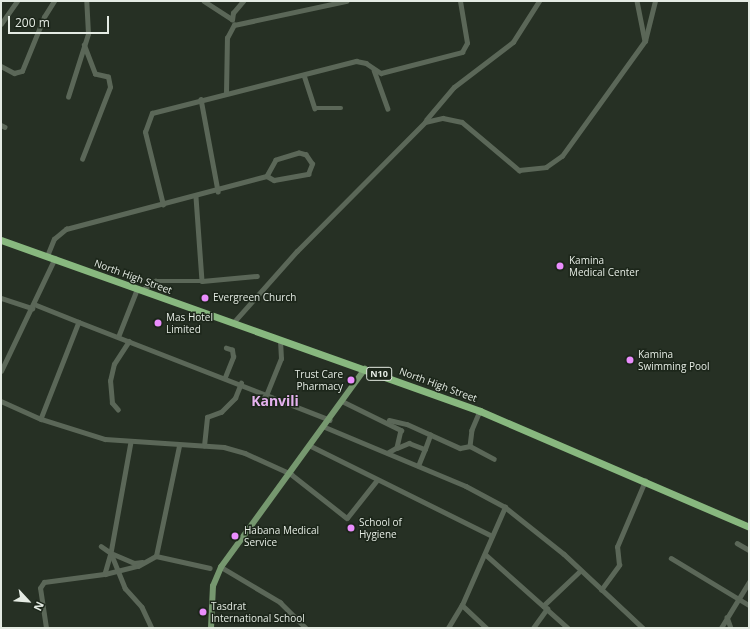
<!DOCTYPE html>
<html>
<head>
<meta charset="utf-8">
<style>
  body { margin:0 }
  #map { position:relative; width:750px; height:629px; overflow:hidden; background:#263024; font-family:"Open Sans",sans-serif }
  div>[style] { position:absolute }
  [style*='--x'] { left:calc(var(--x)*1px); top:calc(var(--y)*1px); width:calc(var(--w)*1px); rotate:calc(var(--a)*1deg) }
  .minor>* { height:4.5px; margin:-2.25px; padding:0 2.25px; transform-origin:2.25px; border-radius:2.25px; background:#5b6758 }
  .major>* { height:6px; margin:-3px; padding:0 3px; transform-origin:3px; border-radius:3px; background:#76986f }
  .highway>* { height:7px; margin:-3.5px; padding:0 3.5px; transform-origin:3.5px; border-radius:3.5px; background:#88b87f }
  .dots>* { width:11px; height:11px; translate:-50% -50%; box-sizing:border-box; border:2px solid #1c261a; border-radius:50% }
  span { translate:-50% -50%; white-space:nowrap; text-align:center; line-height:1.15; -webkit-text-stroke:3px #1c261a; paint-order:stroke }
  .shield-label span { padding:1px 3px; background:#1c261a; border:1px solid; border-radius:3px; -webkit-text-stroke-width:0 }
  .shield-label { font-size:9px; color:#e4ebe3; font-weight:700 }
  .poi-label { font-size:10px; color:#e4ebe3 }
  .left { translate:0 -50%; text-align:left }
  .right { translate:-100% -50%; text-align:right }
  .street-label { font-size:10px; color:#e4ebe3 }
  .district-label { font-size:14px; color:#e5b2ef; font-weight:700 }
  .frame { position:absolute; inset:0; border:2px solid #e4ebe3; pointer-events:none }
  .north { position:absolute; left:8px; top:581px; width:40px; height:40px; -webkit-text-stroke:3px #1c261a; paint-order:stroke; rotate:116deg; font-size:11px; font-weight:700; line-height:16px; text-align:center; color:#e4ebe3 }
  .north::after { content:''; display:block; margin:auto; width:14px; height:18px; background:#e4ebe3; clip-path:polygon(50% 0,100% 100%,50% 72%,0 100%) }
  .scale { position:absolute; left:8px; top:16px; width:101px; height:18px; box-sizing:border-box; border:2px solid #e4ebe3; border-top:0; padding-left:5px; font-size:12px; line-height:14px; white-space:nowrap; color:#e4ebe3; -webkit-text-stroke:3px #1c261a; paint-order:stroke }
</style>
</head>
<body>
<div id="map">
  <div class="minor">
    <div style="--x:204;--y:1;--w:33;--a:33"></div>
    <div style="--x:637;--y:1;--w:41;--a:78.7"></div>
    <div style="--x:232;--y:20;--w:7;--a:-82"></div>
    <div style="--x:233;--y:13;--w:16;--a:-50"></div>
    <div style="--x:1;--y:24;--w:28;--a:-55"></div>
    <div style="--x:1;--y:66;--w:15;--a:28"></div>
    <div style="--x:14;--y:73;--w:8;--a:-14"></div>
    <div style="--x:22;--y:71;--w:58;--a:-67.8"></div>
    <div style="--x:44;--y:17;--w:19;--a:-58"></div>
    <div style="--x:374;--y:70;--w:41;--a:70.3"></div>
    <div style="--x:304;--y:75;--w:35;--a:72"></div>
    <div style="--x:315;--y:108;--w:26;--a:0"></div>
    <div style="--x:226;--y:93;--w:55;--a:-89"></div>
    <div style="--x:227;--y:38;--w:15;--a:-62"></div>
    <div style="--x:234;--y:25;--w:115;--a:-12.1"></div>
    <div style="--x:68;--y:97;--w:66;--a:-72.4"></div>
    <div style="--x:88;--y:34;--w:33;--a:-93"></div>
    <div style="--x:201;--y:99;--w:94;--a:79.5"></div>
    <div style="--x:426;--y:120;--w:43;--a:-49.7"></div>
    <div style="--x:454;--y:87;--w:74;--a:-37.3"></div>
    <div style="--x:513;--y:42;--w:49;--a:-57.6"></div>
    <div style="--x:1;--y:125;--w:4;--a:27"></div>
    <div style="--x:82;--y:159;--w:77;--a:-68.7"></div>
    <div style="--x:110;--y:87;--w:10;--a:-101"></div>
    <div style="--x:108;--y:77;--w:13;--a:-167"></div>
    <div style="--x:95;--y:74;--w:31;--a:-111"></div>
    <div style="--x:196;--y:197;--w:84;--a:85.9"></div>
    <div style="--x:202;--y:281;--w:55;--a:-5.2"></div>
    <div style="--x:163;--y:205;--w:75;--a:-103.9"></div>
    <div style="--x:145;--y:132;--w:20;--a:-70"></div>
    <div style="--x:152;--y:113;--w:211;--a:-14.3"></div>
    <div style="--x:356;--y:61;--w:10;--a:11"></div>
    <div style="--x:366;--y:63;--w:18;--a:34"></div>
    <div style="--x:381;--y:73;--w:84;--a:-14.5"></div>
    <div style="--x:462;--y:52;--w:10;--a:-61"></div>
    <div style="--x:467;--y:43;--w:43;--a:-99.5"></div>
    <div style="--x:47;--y:256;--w:18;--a:-68"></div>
    <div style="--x:54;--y:239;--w:16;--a:-40"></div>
    <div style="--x:66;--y:229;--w:208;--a:-14.8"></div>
    <div style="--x:267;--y:176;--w:8;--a:30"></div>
    <div style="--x:274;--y:180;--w:35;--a:-10"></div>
    <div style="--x:308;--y:174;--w:11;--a:-68"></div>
    <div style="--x:312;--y:164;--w:11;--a:-124"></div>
    <div style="--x:306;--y:155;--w:7;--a:-164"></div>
    <div style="--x:299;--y:153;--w:24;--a:163"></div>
    <div style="--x:276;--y:160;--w:18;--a:119"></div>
    <div style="--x:142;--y:290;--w:16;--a:-35"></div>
    <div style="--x:155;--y:281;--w:47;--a:0"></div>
    <div style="--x:1;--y:298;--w:33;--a:18"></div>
    <div style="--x:34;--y:304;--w:48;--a:21.8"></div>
    <div style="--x:79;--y:322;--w:104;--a:111.4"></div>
    <div style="--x:79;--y:322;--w:269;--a:21.3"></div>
    <div style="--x:233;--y:323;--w:96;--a:-48.4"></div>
    <div style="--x:297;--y:251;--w:182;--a:-45.2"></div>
    <div style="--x:425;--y:122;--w:18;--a:-13"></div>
    <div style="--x:443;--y:118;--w:19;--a:12"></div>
    <div style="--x:462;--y:122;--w:75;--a:40.1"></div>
    <div style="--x:519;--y:170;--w:27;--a:-6"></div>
    <div style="--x:546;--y:167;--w:19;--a:-35"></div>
    <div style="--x:562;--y:156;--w:142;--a:-54.2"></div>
    <div style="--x:645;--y:41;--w:41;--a:-76"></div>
    <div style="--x:118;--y:337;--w:52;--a:-68.4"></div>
    <div style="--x:1;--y:371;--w:125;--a:-64.5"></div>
    <div style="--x:225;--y:377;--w:22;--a:-68"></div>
    <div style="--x:233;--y:357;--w:7;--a:-98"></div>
    <div style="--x:232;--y:350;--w:6;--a:-162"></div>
    <div style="--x:267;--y:393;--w:37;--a:-68"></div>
    <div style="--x:281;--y:359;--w:19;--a:-93"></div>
    <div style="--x:1;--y:401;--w:44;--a:24.2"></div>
    <div style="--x:41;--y:419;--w:67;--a:17.4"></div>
    <div style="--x:105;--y:439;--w:119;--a:3.8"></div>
    <div style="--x:224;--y:447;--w:22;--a:16"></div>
    <div style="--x:245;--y:453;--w:51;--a:24.5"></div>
    <div style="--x:291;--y:474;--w:71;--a:38.2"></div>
    <div style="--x:347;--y:518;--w:48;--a:-51.7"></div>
    <div style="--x:344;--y:402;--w:64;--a:26.2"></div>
    <div style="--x:401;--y:430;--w:18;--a:103"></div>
    <div style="--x:397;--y:448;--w:10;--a:151"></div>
    <div style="--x:118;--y:410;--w:9;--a:-131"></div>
    <div style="--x:112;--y:403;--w:22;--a:-95"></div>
    <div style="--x:110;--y:381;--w:17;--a:-77"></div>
    <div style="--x:114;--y:364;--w:27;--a:-57"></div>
    <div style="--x:480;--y:411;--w:21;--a:113"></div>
    <div style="--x:472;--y:430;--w:16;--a:97"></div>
    <div style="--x:470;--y:446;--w:27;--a:28"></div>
    <div style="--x:389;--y:420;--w:18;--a:13"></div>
    <div style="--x:407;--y:424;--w:58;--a:24.4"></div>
    <div style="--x:460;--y:448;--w:10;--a:-11"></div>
    <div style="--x:325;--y:427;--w:153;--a:22.7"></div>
    <div style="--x:466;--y:486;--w:44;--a:28.3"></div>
    <div style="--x:505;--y:507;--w:75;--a:38.5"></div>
    <div style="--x:564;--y:554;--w:108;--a:43.1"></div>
    <div style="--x:131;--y:442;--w:113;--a:100.2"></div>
    <div style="--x:111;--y:553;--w:25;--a:23"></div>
    <div style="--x:134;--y:563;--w:8;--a:-7"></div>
    <div style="--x:204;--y:446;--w:29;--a:-84"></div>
    <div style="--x:207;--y:417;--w:15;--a:-20"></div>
    <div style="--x:221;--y:412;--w:20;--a:-45"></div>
    <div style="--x:235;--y:398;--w:16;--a:-68"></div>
    <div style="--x:311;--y:446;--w:202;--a:26.4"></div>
    <div style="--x:397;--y:448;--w:13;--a:-23"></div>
    <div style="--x:409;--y:443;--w:17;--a:21"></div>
    <div style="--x:425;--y:449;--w:15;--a:-70"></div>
    <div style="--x:418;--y:466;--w:18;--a:-68"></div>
    <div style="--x:737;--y:543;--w:14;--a:30"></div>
    <div style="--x:101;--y:546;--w:12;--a:35"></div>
    <div style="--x:111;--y:553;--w:22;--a:106"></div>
    <div style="--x:111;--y:553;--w:38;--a:68"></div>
    <div style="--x:125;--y:588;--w:25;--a:48"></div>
    <div style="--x:142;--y:607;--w:23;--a:65"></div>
    <div style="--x:485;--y:554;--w:111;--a:41.7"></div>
    <div style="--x:156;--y:556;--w:112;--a:-78.2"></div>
    <div style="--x:671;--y:558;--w:91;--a:31.1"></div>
    <div style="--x:221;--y:567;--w:69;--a:30.7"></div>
    <div style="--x:280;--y:602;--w:37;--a:45"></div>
    <div style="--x:601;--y:590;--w:31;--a:-54"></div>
    <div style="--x:619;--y:565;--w:18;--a:-96"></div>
    <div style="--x:617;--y:547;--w:72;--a:-67"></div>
    <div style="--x:462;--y:605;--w:34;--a:43"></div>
    <div style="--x:543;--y:606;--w:51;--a:-43.4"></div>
    <div style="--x:727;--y:617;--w:12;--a:70"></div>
    <div style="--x:46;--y:628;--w:40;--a:-98.5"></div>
    <div style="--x:40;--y:588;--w:7;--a:-56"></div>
    <div style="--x:44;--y:582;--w:62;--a:-7.5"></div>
    <div style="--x:105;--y:574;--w:34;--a:-14"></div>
    <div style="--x:138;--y:566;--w:21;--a:-29"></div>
    <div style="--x:156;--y:556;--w:55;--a:12.5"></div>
    <div style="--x:448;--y:628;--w:27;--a:-59"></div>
    <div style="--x:462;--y:605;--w:107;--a:-66.3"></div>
    <div style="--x:533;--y:628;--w:24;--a:-54"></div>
    <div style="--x:721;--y:628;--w:54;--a:-58.7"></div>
  </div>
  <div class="major">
    <div style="--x:211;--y:628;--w:42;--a:-87.3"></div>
    <div style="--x:213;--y:586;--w:21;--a:-67"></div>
    <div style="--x:221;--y:567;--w:245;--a:-54"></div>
  </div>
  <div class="highway">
    <div style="--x:1;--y:240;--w:509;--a:19.65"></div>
    <div style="--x:480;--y:411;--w:293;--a:23.3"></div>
  </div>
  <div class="dots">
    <div style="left:560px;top:266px;background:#ea8dfd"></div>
    <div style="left:205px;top:298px;background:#ea8dfd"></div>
    <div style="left:158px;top:323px;background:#ea8dfd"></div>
    <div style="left:630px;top:360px;background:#ea8dfd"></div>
    <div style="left:351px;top:380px;background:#ea8dfd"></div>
    <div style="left:351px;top:528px;background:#ea8dfd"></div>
    <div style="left:235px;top:536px;background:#ea8dfd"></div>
    <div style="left:203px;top:612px;background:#ea8dfd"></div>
  </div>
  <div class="shield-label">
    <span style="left:379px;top:374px">N10</span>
  </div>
  <div class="poi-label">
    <span class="left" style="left:569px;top:266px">Kamina<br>Medical Center</span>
    <span class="left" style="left:213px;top:298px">Evergreen Church</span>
    <span class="left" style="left:166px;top:323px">Mas Hotel<br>Limited</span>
    <span class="left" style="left:638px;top:360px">Kamina<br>Swimming Pool</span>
    <span class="right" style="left:343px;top:380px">Trust Care<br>Pharmacy</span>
    <span class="left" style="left:359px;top:528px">School of<br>Hygiene</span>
    <span class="left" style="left:244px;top:536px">Habana Medical<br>Service</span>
    <span class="left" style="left:211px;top:612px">Tasdrat<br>International School</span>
  </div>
  <div class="street-label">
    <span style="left:133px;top:277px;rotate:20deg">North High Street</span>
    <span style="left:438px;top:385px;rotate:20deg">North High Street</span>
  </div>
  <div class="district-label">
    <span style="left:275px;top:401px">Kanvili</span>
  </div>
  <div class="frame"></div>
  <div class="north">N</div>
  <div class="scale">200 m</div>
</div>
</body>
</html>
